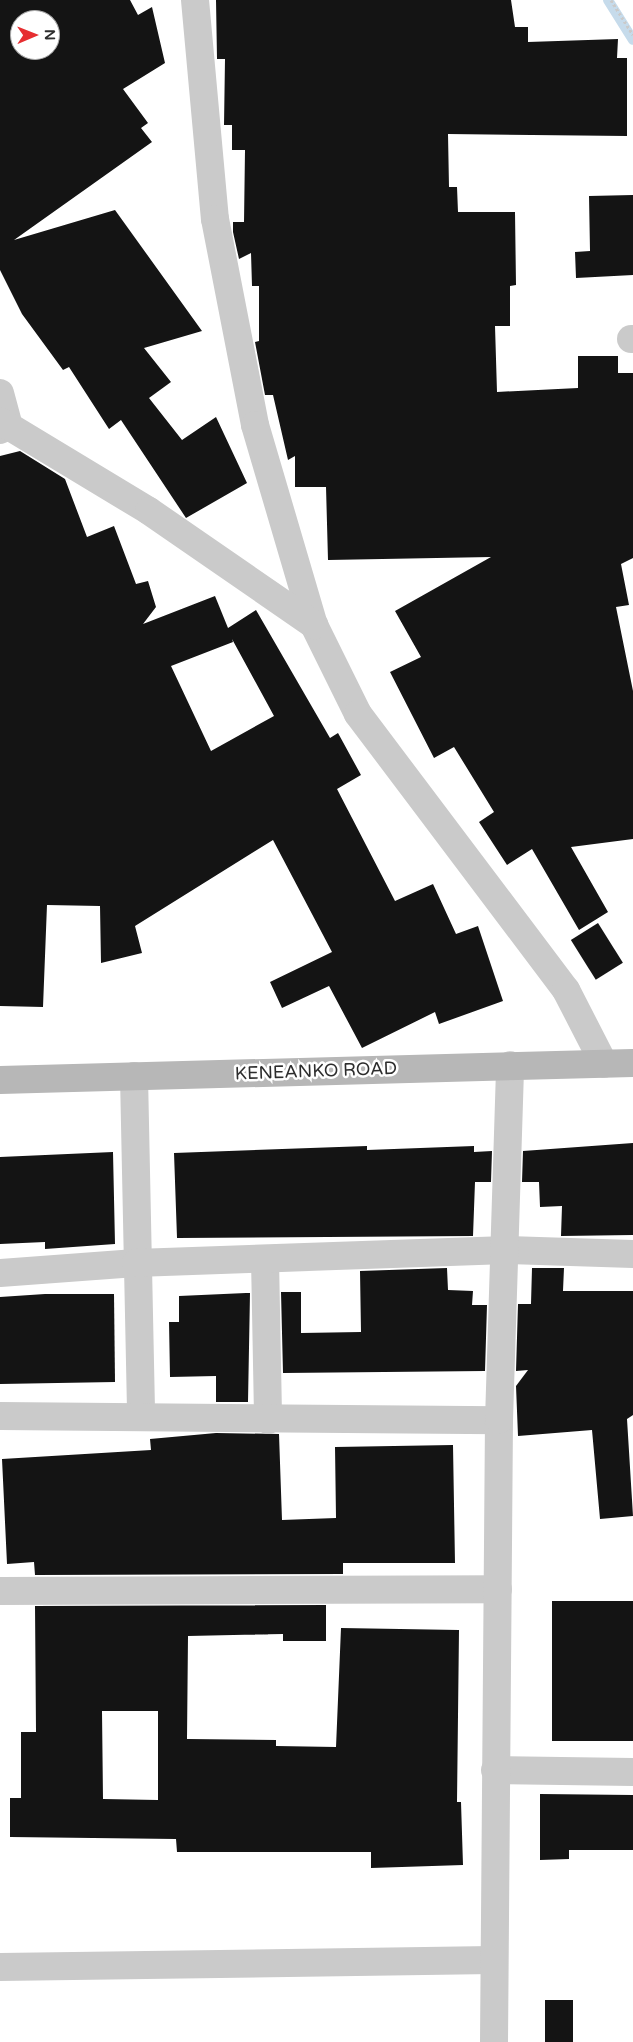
<!DOCTYPE html>
<html>
<head>
<meta charset="utf-8">
<style>
  body { margin:0 }
  #map { position:relative; width:633px; height:2042px; overflow:hidden; background:#fff; font-family:"Varela Round",sans-serif }
  div>[style] { position:absolute }
  [style*='--x'] { left:calc(var(--x)*1px); top:calc(var(--y)*1px); width:calc(var(--w)*1px); rotate:calc(var(--a)*1deg) }
  .stream>* { height:10px; margin:-5px; padding:0 5px; transform-origin:5px; border-radius:5px; background:#c6dbeb }
  .building>* { inset:0; background:#141414; transform-origin:0 0 }
  .path>* { height:3px; margin-top:-1.5px; transform-origin:0; background:repeating-linear-gradient(90deg,#cacaca 0 2.5px,transparent 0 5px) }
  .street>* { height:28px; margin:-14px; padding:0 14px; transform-origin:14px; border-radius:14px; background:#cacaca }
  .secondary>* { height:28px; margin:-14px; padding:0 14px; transform-origin:14px; border-radius:14px; background:#b7b7b7 }
  span { translate:-50% -50%; white-space:nowrap; text-align:center; line-height:1.15; -webkit-text-stroke:5px #fff; paint-order:stroke }
  .street-label { font-size:18px; color:#2d2d2d }
  .north { position:absolute; left:10px; top:10px; width:50px; height:50px; box-sizing:border-box; background:#fff; border:1px solid #ababab; border-radius:50%; rotate:89deg; font-size:14px; font-weight:700; line-height:20px; text-align:center; color:#2d2d2d }
  .north::after { content:''; display:block; margin:auto; width:18px; height:22px; background:#e62e31; clip-path:polygon(50% 0,100% 100%,50% 72%,0 100%) }
</style>
</head>
<body>
<div id="map">
  <div class="stream">
    <div style="--x:608;--y:0;--w:47;--a:58"></div>
  </div>
  <div class="building">
    <div style="clip-path:polygon(evenodd,0 0,130px 0,138px 15px,152px 7px,165px 63px,123px 89px,148px 123px,141px 128px,152px 142px,14px 240px,115px 210px,202px 331px,144px 348px,171px 382px,149px 398px,182px 440px,216px 417px,247px 483px,186px 518px,121px 420px,109px 429px,69px 367px,63px 370px,22px 314px,0 270px,0 0,20px 20px,50px 20px,50px 50px,20px 50px,20px 20px)"></div>
    <div style="clip-path:polygon(216px 0,511px 0,515px 27px,528px 27px,528px 42px,618px 39px,617px 58px,627px 58px,627px 136px,448px 134px,449px 187px,457px 187px,458px 212px,515px 212px,516px 285px,510px 286px,510px 326px,495px 326px,497px 392px,578px 388px,578px 356px,618px 356px,618px 373px,633px 373px,633px 558px,621px 564px,629px 605px,616px 607px,633px 691px,633px 839px,571px 847px,608px 912px,579px 930px,532px 849px,507px 865px,479px 822px,494px 812px,454px 747px,434px 758px,390px 672px,421px 657px,395px 611px,491px 557px,328px 560px,326px 487px,295px 487px,295px 456px,288px 460px,273px 395px,265px 395px,255px 342px,259px 341px,259px 286px,252px 286px,251px 253px,239px 259px,233px 232px,233px 222px,244px 222px,245px 150px,232px 150px,232px 125px,224px 125px,225px 59px,217px 59px)"></div>
    <div style="clip-path:polygon(633px 195px,633px 275px,576px 278px,575px 252px,590px 251px,589px 196px)"></div>
    <div style="clip-path:polygon(evenodd,20px 451px,65px 479px,87px 537px,114px 526px,136px 584px,148px 581px,156px 607px,143px 624px,215px 596px,228px 628px,256px 610px,330px 738px,338px 733px,361px 775px,337px 789px,395px 901px,433px 884px,456px 934px,478px 926px,503px 1001px,439px 1024px,435px 1012px,362px 1048px,329px 986px,282px 1008px,270px 982px,332px 952px,273px 840px,135px 926px,142px 953px,101px 963px,100px 906px,47px 905px,43px 1007px,0 1006px,0 456px,20px 451px,232px 639px,274px 716px,211px 751px,171px 666px,233px 642px,232px 639px)"></div>
    <div style="left:598px;top:923px;width:47px;height:32px;rotate:58deg"></div>
    <div style="clip-path:polygon(633px 1143px,633px 1235px,561px 1236px,562px 1206px,540px 1207px,539px 1182px,522px 1182px,523px 1151px)"></div>
    <div style="clip-path:polygon(367px 1146px,367px 1150px,474px 1146px,474px 1152px,492px 1151px,491px 1182px,475px 1182px,473px 1236px,177px 1238px,174px 1153px)"></div>
    <div style="clip-path:polygon(113px 1152px,115px 1244px,45px 1249px,45px 1242px,0 1244px,0 1157px)"></div>
    <div style="clip-path:polygon(447px 1268px,448px 1290px,473px 1291px,472px 1305px,487px 1305px,485px 1371px,283px 1373px,281px 1292px,301px 1292px,301px 1333px,361px 1332px,360px 1271px)"></div>
    <div style="clip-path:polygon(532px 1268px,564px 1268px,563px 1291px,633px 1291px,633px 1415px,627px 1419px,633px 1516px,600px 1519px,592px 1430px,518px 1436px,516px 1386px,528px 1370px,516px 1371px,518px 1304px,531px 1304px)"></div>
    <div style="clip-path:polygon(246px 1293px,250px 1293px,248px 1402px,216px 1402px,216px 1376px,170px 1377px,169px 1322px,179px 1322px,179px 1296px)"></div>
    <div style="clip-path:polygon(45px 1294px,114px 1294px,115px 1382px,0 1384px,0 1297px)"></div>
    <div style="clip-path:polygon(216px 1433px,279px 1434px,282px 1520px,336px 1518px,335px 1447px,453px 1445px,455px 1563px,343px 1563px,343px 1574px,35px 1575px,34px 1562px,7px 1564px,2px 1459px,151px 1450px,150px 1439px)"></div>
    <div style="left:633px;top:1601px;width:140px;height:81px;rotate:90deg"></div>
    <div style="clip-path:polygon(evenodd,326px 1605px,326px 1641px,283px 1641px,283px 1634px,188px 1636px,187px 1739px,276px 1740px,276px 1746px,336px 1747px,341px 1628px,459px 1630px,457px 1802px,461px 1802px,463px 1865px,371px 1868px,371px 1852px,177px 1852px,176px 1839px,10px 1837px,10px 1798px,21px 1798px,21px 1732px,36px 1732px,35px 1606px,326px 1605px,102px 1711px,158px 1711px,158px 1800px,103px 1799px,102px 1711px)"></div>
    <div style="clip-path:polygon(540px 1794px,633px 1795px,633px 1850px,569px 1850px,569px 1859px,540px 1860px)"></div>
    <div style="left:545px;top:2000px;width:28px;height:42px"></div>
  </div>
  <div class="path">
    <div style="--x:611;--y:0;--w:41;--a:57.8"></div>
  </div>
  <div class="street">
    <div style="--x:195;--y:0;--w:220;--a:84.8"></div>
    <div style="--x:215;--y:219;--w:210;--a:79"></div>
    <div style="--x:255;--y:425;--w:209;--a:73.6"></div>
    <div style="--x:314;--y:625;--w:99;--a:63.7"></div>
    <div style="--x:358;--y:714;--w:346;--a:53"></div>
    <div style="--x:566;--y:990;--w:83;--a:62.8"></div>
    <div style="--x:631;--y:339;--w:2;--a:0"></div>
    <div style="--x:0;--y:393;--w:34;--a:75"></div>
    <div style="--x:9;--y:426;--w:10;--a:156"></div>
    <div style="--x:0;--y:421;--w:174;--a:31.1"></div>
    <div style="--x:149;--y:511;--w:201;--a:34.6"></div>
    <div style="--x:134;--y:1076;--w:340;--a:88.8"></div>
    <div style="--x:265;--y:1259;--w:161;--a:88.9"></div>
    <div style="--x:0;--y:1273;--w:136;--a:-4.2"></div>
    <div style="--x:136;--y:1263;--w:371;--a:-2"></div>
    <div style="--x:507;--y:1250;--w:126;--a:1.8"></div>
    <div style="--x:0;--y:1416;--w:499;--a:0.5"></div>
    <div style="--x:0;--y:1591;--w:498;--a:-0.2"></div>
    <div style="--x:495;--y:1770;--w:138;--a:0.8"></div>
    <div style="--x:0;--y:1967;--w:493;--a:-0.8"></div>
    <div style="--x:494;--y:2042;--w:622;--a:-89.54"></div>
    <div style="--x:499;--y:1420;--w:355;--a:-88.2"></div>
  </div>
  <div class="secondary">
    <div style="--x:0;--y:1080;--w:633;--a:-1.54"></div>
  </div>
  <div class="street-label">
    <span style="left:316px;top:1071px;rotate:-2deg">KENEANKO ROAD</span>
  </div>
  <div class="north">N</div>
</div>
</body>
</html>
